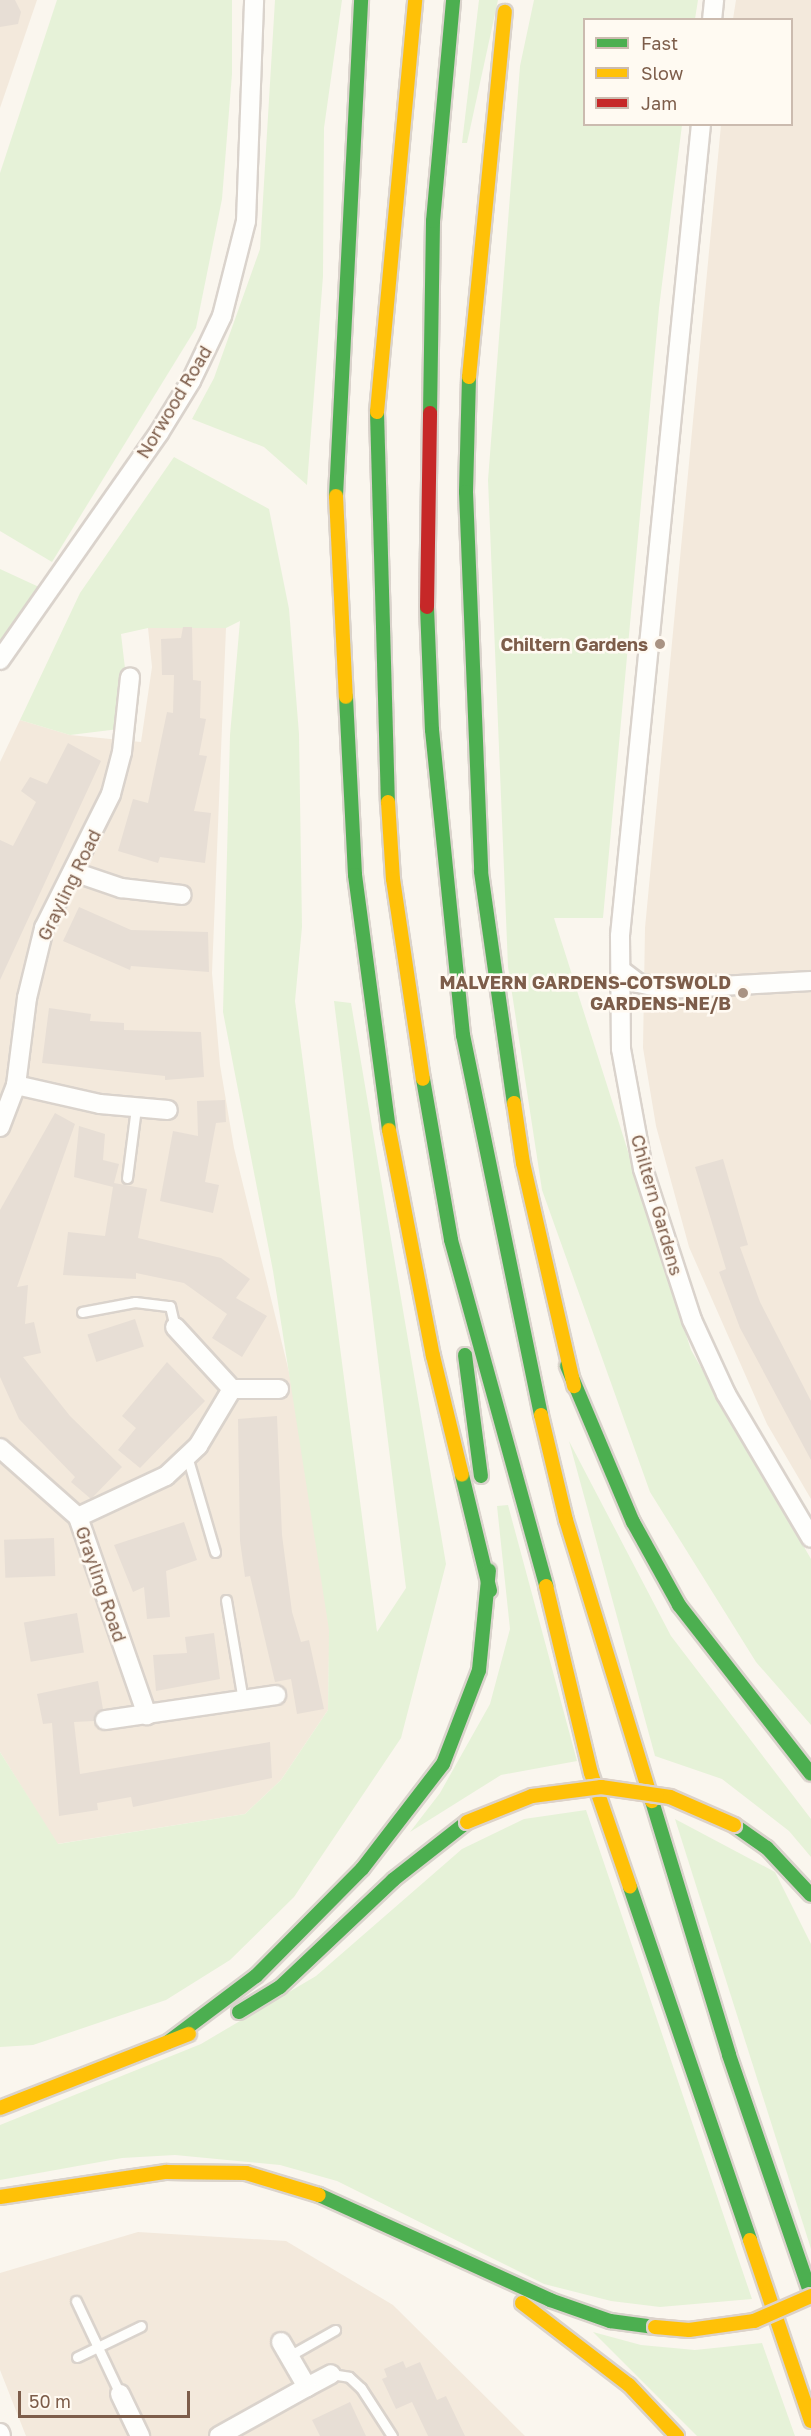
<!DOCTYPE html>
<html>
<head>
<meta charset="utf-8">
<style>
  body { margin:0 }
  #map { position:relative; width:811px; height:2436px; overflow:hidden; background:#faf6ee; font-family:"Golos Text",sans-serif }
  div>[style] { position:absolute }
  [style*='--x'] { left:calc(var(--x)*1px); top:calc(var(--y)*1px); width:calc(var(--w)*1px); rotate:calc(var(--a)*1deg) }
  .residential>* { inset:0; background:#f3e9dc }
  .green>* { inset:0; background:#e6f2d8 }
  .building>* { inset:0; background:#e7ded5; transform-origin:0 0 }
  .roads { filter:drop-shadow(2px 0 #dad3cc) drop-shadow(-2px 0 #dad3cc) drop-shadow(0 2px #dad3cc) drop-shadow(0 -2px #dad3cc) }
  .lane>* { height:9px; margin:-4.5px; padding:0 4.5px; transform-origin:4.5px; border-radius:4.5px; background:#fefefc }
  .street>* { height:18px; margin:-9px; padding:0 9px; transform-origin:9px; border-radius:9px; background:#fefefc }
  .fast>* { height:14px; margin:-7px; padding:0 7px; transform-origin:7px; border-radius:7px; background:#4caf50 }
  .slow>* { height:14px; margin:-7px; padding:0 7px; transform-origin:7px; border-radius:7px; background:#ffc107 }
  .jam>* { height:14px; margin:-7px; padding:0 7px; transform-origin:7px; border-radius:7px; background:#c62828 }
  .bridges { filter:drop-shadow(2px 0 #dcd2ca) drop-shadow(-2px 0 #dcd2ca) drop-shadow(0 2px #dcd2ca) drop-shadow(0 -2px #dcd2ca) }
  .slow-bridge>* { height:14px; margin:-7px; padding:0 7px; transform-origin:7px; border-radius:7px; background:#ffc107 }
  .dots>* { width:16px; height:16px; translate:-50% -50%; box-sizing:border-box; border:3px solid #fffaf2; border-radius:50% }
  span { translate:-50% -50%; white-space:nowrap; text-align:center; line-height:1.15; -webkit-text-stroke:5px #fffaf2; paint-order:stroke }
  .street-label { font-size:18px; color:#7d5d4a }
  .poi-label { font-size:18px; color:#7d5d4a; font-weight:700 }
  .right { translate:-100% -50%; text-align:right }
  .legend { position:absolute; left:583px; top:18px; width:210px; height:108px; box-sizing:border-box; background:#fffaf2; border:2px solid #cbbbaf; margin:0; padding:8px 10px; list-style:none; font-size:18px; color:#7d5d4a }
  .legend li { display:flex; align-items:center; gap:12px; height:30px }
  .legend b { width:30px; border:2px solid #cbbbaf }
  .scale { position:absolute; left:18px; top:2391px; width:172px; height:27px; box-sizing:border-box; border:3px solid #7d5d4a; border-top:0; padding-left:8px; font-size:18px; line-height:21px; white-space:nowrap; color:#7d5d4a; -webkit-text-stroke:4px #fffaf2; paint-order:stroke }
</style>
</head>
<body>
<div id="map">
  <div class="residential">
    <div style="clip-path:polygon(0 0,37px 0,0 108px)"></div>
    <div style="clip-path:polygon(736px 0,811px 0,811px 1499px,767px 1424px,689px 1247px,656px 1126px,643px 1048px,645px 928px,721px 125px,792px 124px,792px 20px,733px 19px)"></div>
    <div style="clip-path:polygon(148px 628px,226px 628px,212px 973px,220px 1065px,234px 1148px,289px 1372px,330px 1597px,328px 1710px,281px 1780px,245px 1814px,57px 1844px,0 1752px,0 762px,20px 720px,70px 735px,141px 742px,152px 667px)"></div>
    <div style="clip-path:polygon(138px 2232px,286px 2241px,393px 2305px,525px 2436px,26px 2436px,0 2370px,0 2273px)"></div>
  </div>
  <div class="green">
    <div style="clip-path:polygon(57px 0,232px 0,232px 74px,222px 199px,196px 328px,52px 562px,0 531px,0 173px)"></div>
    <div style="clip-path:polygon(275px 0,342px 0,324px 128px,323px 276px,307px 485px,264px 447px,192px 419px,214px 378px,260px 249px)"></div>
    <div style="clip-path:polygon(479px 0,498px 0,467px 143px,462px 143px)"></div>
    <div style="clip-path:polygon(534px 0,698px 0,695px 19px,584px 20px,584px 124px,682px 125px,659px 308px,603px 918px,554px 918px,691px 1350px,811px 1559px,811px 1725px,756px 1662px,650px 1492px,542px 1190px,508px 967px,488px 480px,520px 66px)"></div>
    <div style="clip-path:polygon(174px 457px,269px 509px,289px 609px,299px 734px,302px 927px,295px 1001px,377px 1632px,406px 1588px,334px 1001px,351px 1003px,446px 1564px,401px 1738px,294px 1897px,230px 1960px,166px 2000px,33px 2045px,0 2047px,0 1752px,58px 1844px,245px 1814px,281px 1780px,328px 1710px,329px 1630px,273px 1271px,223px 1012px,230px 735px,240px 621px,226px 628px,148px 628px,121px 634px,126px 677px,119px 729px,70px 735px,20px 720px,80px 593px)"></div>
    <div style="clip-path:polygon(0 569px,39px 587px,0 655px)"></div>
    <div style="clip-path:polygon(569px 1441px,671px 1636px,811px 1819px,811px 1857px,789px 1831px,722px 1779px,655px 1756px)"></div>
    <div style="clip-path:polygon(508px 1505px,577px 1761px,501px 1775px,410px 1832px,440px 1793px,490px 1704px,510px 1629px,497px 1506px)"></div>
    <div style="clip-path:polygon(586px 1810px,752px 2299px,660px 2307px,611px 2301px,544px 2284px,337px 2181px,280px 2165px,175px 2155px,122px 2158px,0 2180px,0 2125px,201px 2044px,316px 1976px,462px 1849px,524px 1819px)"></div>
    <div style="clip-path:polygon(675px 1819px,775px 1872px,811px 1944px,811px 2249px)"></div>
    <div style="clip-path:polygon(593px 2332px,641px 2345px,695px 2350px,762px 2343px,795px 2436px,697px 2436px)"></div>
  </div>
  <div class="building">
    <div style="clip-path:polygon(0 0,15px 0,21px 12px,18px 24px,0 27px)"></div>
    <div style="clip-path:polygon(183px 627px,192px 627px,193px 680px,201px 681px,200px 718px,206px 719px,199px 755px,207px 756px,194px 811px,211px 813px,205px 863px,160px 857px,158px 863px,118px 851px,133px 799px,148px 803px,167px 712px,173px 713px,174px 675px,162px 675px,161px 639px,181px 638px)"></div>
    <div style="clip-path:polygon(68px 743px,101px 761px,0 980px,0 840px,13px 846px,36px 802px,21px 791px,30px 777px,47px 784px)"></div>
    <div style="clip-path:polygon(79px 907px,131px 930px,208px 932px,209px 972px,131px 966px,130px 970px,63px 941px)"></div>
    <div style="clip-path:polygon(49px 1008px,91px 1014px,90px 1021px,124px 1023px,124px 1030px,201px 1032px,204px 1077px,165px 1080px,165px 1076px,42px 1063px)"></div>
    <div style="clip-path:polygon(225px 1100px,226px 1122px,216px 1123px,205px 1182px,219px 1185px,213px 1213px,160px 1201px,173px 1131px,198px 1136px,197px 1101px)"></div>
    <div style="clip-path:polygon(55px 1113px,75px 1124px,17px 1287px,28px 1285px,25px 1324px,34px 1322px,41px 1353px,23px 1357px,70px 1416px,122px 1467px,91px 1499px,71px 1482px,75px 1477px,19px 1419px,0 1377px,0 1210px)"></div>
    <div style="clip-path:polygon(79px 1126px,105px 1134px,103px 1160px,119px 1164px,114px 1183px,147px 1189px,138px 1238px,221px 1258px,250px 1279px,236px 1298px,267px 1316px,242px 1357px,212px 1338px,227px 1314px,184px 1283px,136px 1273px,136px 1279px,63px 1275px,68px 1232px,105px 1236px,113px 1187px,74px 1177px)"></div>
    <div style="clip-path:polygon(723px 1159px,748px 1245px,740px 1247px,760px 1302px,811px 1401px,811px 1460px,740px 1328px,719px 1272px,726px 1269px,695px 1167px)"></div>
    <div style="left:135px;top:1319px;width:29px;height:50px;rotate:72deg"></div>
    <div style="clip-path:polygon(167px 1362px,205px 1401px,140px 1468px,118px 1450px,136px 1428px,122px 1416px)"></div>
    <div style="clip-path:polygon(277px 1416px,282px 1535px,292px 1612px,301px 1642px,309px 1640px,324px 1709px,297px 1714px,291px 1679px,275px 1682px,250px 1576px,245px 1577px,240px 1541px,238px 1419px)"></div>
    <div style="clip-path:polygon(184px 1522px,197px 1560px,166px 1571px,170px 1617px,147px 1619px,144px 1587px,133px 1592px,114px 1545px)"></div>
    <div style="left:54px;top:1538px;width:38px;height:50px;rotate:88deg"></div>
    <div style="left:77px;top:1613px;width:40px;height:54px;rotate:80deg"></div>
    <div style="clip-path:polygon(214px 1633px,220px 1679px,156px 1691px,153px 1655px,187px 1653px,185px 1637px)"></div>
    <div style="clip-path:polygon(98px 1681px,103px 1709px,94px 1721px,74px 1722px,80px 1774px,270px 1742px,272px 1778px,133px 1807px,131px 1797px,97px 1803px,98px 1810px,59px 1816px,52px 1723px,43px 1724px,37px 1694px)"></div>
    <div style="clip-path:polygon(403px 2361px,406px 2368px,420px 2362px,437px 2400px,446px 2396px,465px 2436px,428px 2436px,412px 2402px,396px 2409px,382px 2379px,387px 2377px,384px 2369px)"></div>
    <div style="clip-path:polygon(350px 2402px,366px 2436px,320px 2436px,312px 2420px)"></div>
  </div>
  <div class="roads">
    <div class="lane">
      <div style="--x:127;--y:1178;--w:71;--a:-82.7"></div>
      <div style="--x:82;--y:1312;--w:54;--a:-10.7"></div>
      <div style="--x:135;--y:1302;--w:35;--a:7"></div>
      <div style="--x:170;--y:1306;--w:22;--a:77"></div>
      <div style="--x:187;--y:1456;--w:100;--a:73.7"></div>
      <div style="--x:226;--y:1600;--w:101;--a:80.4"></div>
      <div style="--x:76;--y:2301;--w:103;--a:64.7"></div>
      <div style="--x:289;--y:2356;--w:53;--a:-29.5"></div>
      <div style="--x:77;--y:2357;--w:71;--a:-25.8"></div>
      <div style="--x:331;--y:2374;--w:18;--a:9"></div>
      <div style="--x:349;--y:2377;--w:16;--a:43"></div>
      <div style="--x:361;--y:2388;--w:57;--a:57.1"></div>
    </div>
    <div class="street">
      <div style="--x:712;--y:20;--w:20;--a:-84"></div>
      <div style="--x:701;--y:124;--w:816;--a:95.7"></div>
      <div style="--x:620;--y:936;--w:113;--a:89.5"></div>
      <div style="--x:621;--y:1049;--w:122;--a:79.6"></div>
      <div style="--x:643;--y:1169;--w:159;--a:72"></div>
      <div style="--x:692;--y:1320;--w:81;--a:65.3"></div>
      <div style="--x:726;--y:1394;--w:167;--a:59.4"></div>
      <div style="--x:0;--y:660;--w:277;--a:-55"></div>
      <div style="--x:159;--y:433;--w:61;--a:-58.4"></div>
      <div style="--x:191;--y:381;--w:72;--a:-64.5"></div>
      <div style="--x:222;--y:316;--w:98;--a:-75.8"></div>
      <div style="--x:246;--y:221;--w:221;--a:-87.9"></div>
      <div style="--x:74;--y:872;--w:50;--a:18.8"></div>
      <div style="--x:121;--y:888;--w:61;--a:6.5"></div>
      <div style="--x:622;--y:971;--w:20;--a:37"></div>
      <div style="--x:638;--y:983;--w:29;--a:12"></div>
      <div style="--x:666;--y:989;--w:145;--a:-3.2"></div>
      <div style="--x:16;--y:1085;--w:86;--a:12.7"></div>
      <div style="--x:100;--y:1104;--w:68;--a:5"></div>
      <div style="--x:0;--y:1127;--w:45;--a:-69.1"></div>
      <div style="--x:16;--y:1085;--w:88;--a:-82.8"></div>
      <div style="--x:27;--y:998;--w:72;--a:-76.3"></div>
      <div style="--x:44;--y:928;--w:150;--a:-63.4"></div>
      <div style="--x:111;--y:794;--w:43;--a:-75.3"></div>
      <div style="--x:122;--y:752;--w:75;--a:-83.9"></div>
      <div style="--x:232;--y:1389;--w:47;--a:0"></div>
      <div style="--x:0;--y:1448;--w:104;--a:41.5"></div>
      <div style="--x:78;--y:1517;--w:210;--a:70.8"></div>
      <div style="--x:78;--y:1517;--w:97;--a:-25"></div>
      <div style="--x:166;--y:1476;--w:44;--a:-43.2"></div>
      <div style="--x:198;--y:1446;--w:66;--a:-59.2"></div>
      <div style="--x:232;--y:1389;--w:84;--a:-132.6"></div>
      <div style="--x:105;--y:1720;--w:173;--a:-8.3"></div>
      <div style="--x:307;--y:2387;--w:27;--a:-28"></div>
      <div style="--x:120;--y:2394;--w:47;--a:64.5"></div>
      <div style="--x:0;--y:2433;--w:3;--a:72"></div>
      <div style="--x:219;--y:2436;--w:101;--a:-29.1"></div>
      <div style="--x:307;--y:2387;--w:52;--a:-120"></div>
    </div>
    <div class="fast">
      <div style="--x:469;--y:377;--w:115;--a:91.5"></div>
      <div style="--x:466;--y:492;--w:380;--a:87.7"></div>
      <div style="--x:481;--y:872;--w:233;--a:81.9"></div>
      <div style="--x:377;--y:412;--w:390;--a:88.4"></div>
      <div style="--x:430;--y:413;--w:192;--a:-89.1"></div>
      <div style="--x:433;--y:221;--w:222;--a:-84.8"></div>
      <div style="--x:336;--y:496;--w:497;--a:-87.1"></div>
      <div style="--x:427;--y:607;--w:123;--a:87.7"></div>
      <div style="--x:432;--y:730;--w:307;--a:84.2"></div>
      <div style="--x:463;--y:1035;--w:388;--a:78.4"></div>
      <div style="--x:346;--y:697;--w:178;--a:87.1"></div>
      <div style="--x:355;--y:875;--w:257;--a:82.4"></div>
      <div style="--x:423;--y:1079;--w:163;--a:80.1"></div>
      <div style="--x:451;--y:1240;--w:359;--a:74.6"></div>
      <div style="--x:465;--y:1355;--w:122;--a:82.5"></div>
      <div style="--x:567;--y:1366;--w:169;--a:67.1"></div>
      <div style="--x:633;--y:1522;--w:95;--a:61"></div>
      <div style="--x:679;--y:1605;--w:214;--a:52"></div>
      <div style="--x:462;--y:1475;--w:119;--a:76.4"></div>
      <div style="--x:652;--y:1801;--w:265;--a:73.1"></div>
      <div style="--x:729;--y:2055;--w:253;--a:71.1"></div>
      <div style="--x:734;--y:1825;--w:40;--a:34.9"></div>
      <div style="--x:767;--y:1848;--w:64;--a:46.9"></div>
      <div style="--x:630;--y:1887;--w:373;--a:71.2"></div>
      <div style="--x:239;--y:2012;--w:48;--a:-31.4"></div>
      <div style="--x:280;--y:1987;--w:156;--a:-43.4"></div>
      <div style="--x:393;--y:1880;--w:94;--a:-38.1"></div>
      <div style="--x:168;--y:2042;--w:110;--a:-36.9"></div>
      <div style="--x:256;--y:1976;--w:151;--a:-45.3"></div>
      <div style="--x:362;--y:1869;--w:133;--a:-52.4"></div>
      <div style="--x:443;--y:1764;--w:101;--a:-69"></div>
      <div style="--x:479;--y:1670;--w:100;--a:-84.3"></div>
      <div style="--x:319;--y:2195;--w:254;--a:24.4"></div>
      <div style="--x:550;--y:2300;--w:64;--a:19.3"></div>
      <div style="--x:610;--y:2321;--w:45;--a:7.6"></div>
    </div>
    <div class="slow">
      <div style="--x:469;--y:377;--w:367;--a:-84.4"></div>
      <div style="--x:377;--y:412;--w:414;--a:-84.7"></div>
      <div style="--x:336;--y:496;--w:201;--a:87.2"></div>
      <div style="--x:388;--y:802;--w:77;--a:86.3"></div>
      <div style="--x:393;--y:879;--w:202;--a:81.5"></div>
      <div style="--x:514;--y:1103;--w:61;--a:81.5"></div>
      <div style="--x:523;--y:1163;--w:229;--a:77.1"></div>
      <div style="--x:389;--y:1130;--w:230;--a:79"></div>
      <div style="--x:433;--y:1356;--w:122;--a:76.3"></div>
      <div style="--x:541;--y:1415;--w:108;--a:76.6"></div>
      <div style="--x:566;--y:1520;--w:294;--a:73"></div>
      <div style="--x:546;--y:1586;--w:192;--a:76.5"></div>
      <div style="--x:591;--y:1773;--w:120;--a:71.1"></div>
      <div style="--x:0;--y:2108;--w:203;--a:-21.4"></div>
      <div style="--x:0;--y:2197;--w:168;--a:-8.6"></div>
      <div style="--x:166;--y:2172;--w:80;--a:0.7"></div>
      <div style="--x:246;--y:2173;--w:76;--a:16.8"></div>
      <div style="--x:750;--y:2240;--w:191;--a:71.4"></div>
      <div style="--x:522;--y:2303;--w:135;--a:37.5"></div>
      <div style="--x:629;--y:2385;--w:70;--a:46.7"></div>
    </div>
    <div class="jam">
      <div style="--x:427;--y:607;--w:194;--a:-89.1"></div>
    </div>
  </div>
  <div class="bridges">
    <div class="slow-bridge">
      <div style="--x:467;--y:1822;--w:70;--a:-21.8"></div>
      <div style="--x:532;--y:1796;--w:70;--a:-7.4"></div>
      <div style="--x:601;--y:1787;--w:70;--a:8.2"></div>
      <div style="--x:670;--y:1797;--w:70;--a:23.6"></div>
      <div style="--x:655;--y:2327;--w:34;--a:5"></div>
      <div style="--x:689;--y:2330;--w:66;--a:-7.9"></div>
      <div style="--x:754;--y:2321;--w:62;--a:-23.7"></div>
    </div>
  </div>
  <div class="dots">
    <div style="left:660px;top:644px;background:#a99383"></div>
    <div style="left:743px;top:993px;background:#a99383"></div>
  </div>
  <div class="street-label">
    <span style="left:174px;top:402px;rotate:-59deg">Norwood Road</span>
    <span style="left:69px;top:885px;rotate:-64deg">Grayling Road</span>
    <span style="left:657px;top:1205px;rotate:74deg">Chiltern Gardens</span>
    <span style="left:101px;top:1584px;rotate:71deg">Grayling Road</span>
  </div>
  <div class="poi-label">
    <span class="right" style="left:648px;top:644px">Chiltern Gardens</span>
    <span class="right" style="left:731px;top:993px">MALVERN GARDENS-COTSWOLD<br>GARDENS-NE/B</span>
  </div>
  <ul class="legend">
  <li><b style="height:8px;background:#4caf50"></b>Fast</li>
  <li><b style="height:8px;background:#ffc107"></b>Slow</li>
  <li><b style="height:8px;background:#c62828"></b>Jam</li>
  </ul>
  <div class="scale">50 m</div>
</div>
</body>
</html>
